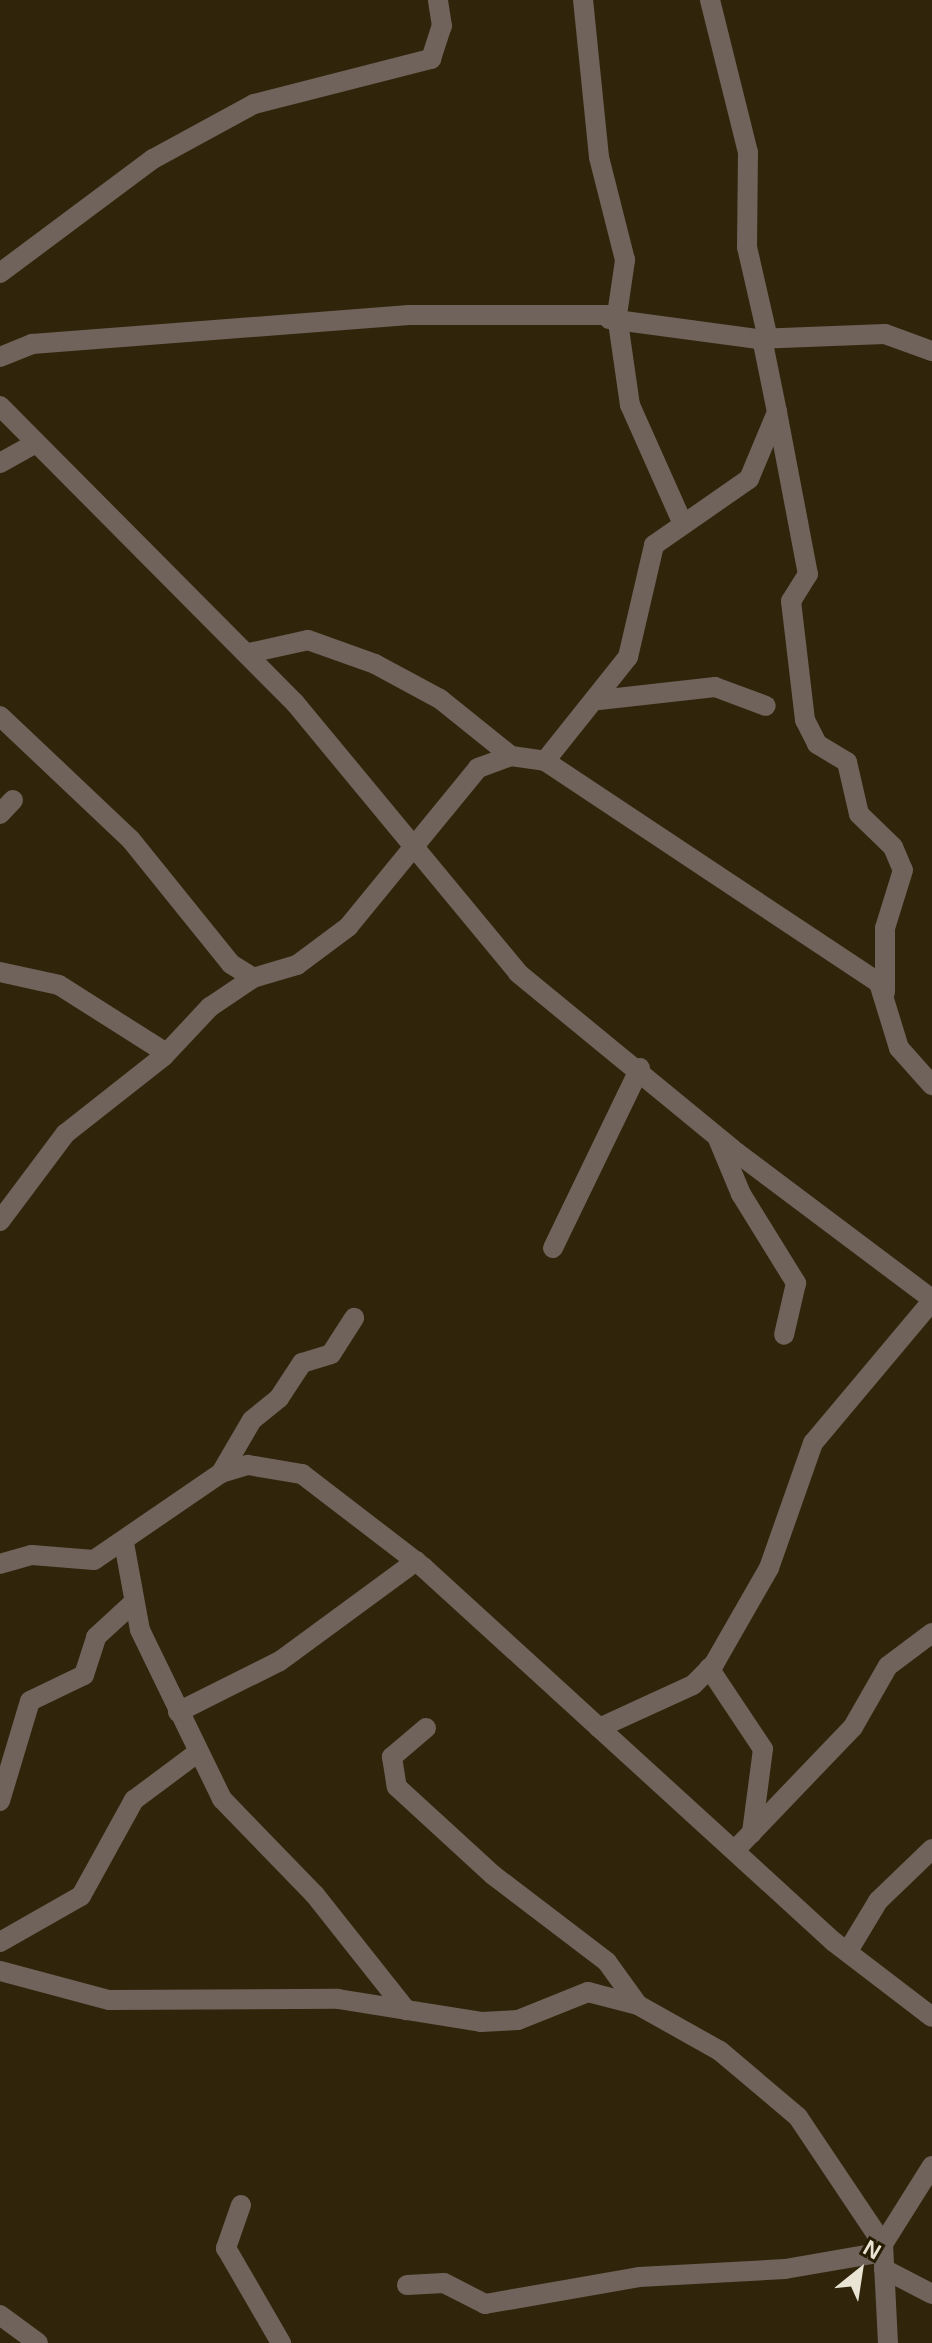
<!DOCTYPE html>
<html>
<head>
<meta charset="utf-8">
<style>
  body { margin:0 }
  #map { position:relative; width:932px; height:2343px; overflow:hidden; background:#30250a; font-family:Arial,sans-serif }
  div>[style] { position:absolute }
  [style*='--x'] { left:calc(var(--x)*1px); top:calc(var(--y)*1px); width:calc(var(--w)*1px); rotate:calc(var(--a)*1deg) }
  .street>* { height:20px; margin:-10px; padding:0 10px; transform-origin:10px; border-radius:10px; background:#6f635b }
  span { translate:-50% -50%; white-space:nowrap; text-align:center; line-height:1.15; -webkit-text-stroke:6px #261c02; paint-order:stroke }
  .north { position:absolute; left:820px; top:2231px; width:80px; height:80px; -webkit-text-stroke:6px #261c02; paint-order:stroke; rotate:30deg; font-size:22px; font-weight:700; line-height:32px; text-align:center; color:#eae4d4 }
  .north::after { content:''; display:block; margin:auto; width:28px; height:36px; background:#eae4d4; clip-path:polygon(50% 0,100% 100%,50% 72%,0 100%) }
</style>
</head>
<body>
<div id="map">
  <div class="street">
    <div style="--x:710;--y:0;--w:157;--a:76"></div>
    <div style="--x:748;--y:152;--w:95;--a:90.6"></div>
    <div style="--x:747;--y:247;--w:94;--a:77.1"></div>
    <div style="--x:0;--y:273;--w:191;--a:-36.7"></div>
    <div style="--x:153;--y:159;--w:115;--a:-28.6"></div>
    <div style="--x:254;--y:104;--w:183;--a:-14.3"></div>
    <div style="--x:431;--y:59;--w:35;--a:-72"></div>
    <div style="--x:442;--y:26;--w:26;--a:-99"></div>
    <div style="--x:609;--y:319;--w:149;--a:7.7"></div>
    <div style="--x:757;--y:339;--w:128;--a:-2.2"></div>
    <div style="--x:885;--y:334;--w:50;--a:19.9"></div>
    <div style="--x:618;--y:322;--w:84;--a:81.8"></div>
    <div style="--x:630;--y:405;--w:128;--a:66"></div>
    <div style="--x:0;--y:357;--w:35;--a:-22"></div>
    <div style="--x:32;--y:344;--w:378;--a:-4.4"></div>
    <div style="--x:409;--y:315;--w:208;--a:0"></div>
    <div style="--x:617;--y:315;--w:56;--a:-81.7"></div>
    <div style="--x:625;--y:260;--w:106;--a:-104.2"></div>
    <div style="--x:599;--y:157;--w:158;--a:-95.8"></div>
    <div style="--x:0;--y:406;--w:419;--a:45.2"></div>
    <div style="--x:295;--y:703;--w:350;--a:50.4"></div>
    <div style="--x:518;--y:973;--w:277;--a:39.4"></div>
    <div style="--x:732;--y:1149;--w:250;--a:36.9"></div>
    <div style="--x:777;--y:412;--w:165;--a:79.2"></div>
    <div style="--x:808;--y:574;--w:32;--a:122"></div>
    <div style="--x:791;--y:601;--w:120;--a:83.3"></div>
    <div style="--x:805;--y:720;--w:27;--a:63"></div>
    <div style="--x:817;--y:744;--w:35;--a:31"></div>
    <div style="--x:847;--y:762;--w:53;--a:77"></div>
    <div style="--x:859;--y:814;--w:47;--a:44.1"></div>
    <div style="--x:893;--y:847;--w:25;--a:67"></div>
    <div style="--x:903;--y:870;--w:61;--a:107.2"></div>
    <div style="--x:885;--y:928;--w:64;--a:90"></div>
    <div style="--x:0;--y:463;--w:38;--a:-29"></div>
    <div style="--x:249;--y:653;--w:60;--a:-12.4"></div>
    <div style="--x:308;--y:640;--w:71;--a:19.7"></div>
    <div style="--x:375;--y:664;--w:74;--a:28.3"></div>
    <div style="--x:440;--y:699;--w:91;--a:38.8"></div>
    <div style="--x:599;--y:700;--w:117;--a:-6.4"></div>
    <div style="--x:715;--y:687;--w:54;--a:20.4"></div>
    <div style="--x:0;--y:716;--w:180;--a:43.4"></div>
    <div style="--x:131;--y:840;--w:159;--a:51.1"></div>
    <div style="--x:231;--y:964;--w:26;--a:32"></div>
    <div style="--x:253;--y:978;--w:46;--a:-16.5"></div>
    <div style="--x:297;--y:965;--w:64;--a:-36.7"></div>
    <div style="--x:348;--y:927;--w:205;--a:-50.7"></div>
    <div style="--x:478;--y:768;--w:35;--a:-20"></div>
    <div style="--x:511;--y:756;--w:34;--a:8"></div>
    <div style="--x:545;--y:761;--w:401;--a:33.6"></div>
    <div style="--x:879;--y:983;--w:68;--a:72.9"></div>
    <div style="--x:899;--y:1048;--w:50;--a:48.3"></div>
    <div style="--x:545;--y:761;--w:133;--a:-51.4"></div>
    <div style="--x:628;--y:657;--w:115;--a:-76.9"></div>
    <div style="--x:654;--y:545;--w:116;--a:-34.8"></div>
    <div style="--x:749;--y:479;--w:73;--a:-67.3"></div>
    <div style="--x:777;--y:412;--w:76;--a:-101.5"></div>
    <div style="--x:0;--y:814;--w:19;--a:-47"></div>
    <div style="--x:0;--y:972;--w:60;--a:12.4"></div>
    <div style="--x:59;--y:985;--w:127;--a:32.4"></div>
    <div style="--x:718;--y:1139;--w:60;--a:67.3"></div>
    <div style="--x:741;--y:1194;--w:105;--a:58.3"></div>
    <div style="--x:796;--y:1283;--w:53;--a:103"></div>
    <div style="--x:0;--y:1221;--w:109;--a:-53.2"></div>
    <div style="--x:65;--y:1134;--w:125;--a:-38.2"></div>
    <div style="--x:163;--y:1057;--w:69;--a:-46.8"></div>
    <div style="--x:210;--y:1007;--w:52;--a:-34"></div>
    <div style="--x:553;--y:1248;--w:200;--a:-64.2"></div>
    <div style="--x:221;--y:1473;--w:61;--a:-59.7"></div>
    <div style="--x:252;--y:1420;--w:35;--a:-39"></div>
    <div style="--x:279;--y:1398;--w:42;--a:-56.7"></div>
    <div style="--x:302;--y:1363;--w:30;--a:-17"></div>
    <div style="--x:331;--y:1354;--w:43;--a:-57.4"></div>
    <div style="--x:124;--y:1543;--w:88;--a:79.6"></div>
    <div style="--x:140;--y:1630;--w:188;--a:64.1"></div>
    <div style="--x:222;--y:1799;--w:134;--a:45.9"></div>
    <div style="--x:315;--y:1895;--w:147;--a:51.6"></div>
    <div style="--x:0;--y:1564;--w:33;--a:-16"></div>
    <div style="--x:32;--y:1555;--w:62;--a:4.6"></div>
    <div style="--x:94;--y:1560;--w:154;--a:-34.4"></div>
    <div style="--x:221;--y:1473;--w:28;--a:-17"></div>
    <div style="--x:248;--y:1465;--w:55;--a:9.5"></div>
    <div style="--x:302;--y:1474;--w:153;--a:37.5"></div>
    <div style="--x:423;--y:1567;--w:556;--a:42.38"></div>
    <div style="--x:834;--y:1942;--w:123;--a:37.4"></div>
    <div style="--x:709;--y:1668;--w:97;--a:56.3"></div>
    <div style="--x:763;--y:1749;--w:85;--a:97.5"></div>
    <div style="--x:178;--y:1712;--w:114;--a:-26.6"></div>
    <div style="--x:280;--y:1661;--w:169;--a:-36.3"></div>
    <div style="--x:426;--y:1728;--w:45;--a:139.5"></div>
    <div style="--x:392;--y:1757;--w:30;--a:81"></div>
    <div style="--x:397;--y:1787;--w:130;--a:42.5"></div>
    <div style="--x:493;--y:1875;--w:143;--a:37.3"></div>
    <div style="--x:607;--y:1962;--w:53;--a:54.2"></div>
    <div style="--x:599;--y:1728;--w:103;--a:-24.6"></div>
    <div style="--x:693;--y:1685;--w:30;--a:-45"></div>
    <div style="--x:714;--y:1664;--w:111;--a:-60.2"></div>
    <div style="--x:769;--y:1568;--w:133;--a:-70.6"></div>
    <div style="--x:813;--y:1443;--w:185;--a:-50"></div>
    <div style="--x:0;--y:1801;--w:104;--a:-73.3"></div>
    <div style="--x:30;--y:1701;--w:60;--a:-25.7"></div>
    <div style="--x:84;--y:1675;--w:40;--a:-72"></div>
    <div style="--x:96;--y:1637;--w:49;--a:-42.5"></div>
    <div style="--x:737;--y:1848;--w:168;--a:-46.2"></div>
    <div style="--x:853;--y:1727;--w:70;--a:-60.2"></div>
    <div style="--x:888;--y:1666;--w:55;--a:-36.9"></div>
    <div style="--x:0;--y:1942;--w:93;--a:-29.6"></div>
    <div style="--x:81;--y:1896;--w:110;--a:-61.1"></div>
    <div style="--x:134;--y:1800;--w:79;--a:-36.7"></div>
    <div style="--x:848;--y:1951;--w:58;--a:-59"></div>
    <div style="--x:878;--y:1901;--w:75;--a:-43.9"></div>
    <div style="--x:0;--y:1971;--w:113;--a:14.9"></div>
    <div style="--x:109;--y:2000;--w:229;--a:-0.3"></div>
    <div style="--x:338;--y:1999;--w:145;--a:9.1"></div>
    <div style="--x:481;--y:2022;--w:37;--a:-3"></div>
    <div style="--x:518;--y:2020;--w:75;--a:-21.8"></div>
    <div style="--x:588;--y:1992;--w:52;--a:14.6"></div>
    <div style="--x:638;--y:2005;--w:94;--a:29.3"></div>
    <div style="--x:720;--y:2051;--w:102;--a:40.2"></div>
    <div style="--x:798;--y:2117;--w:153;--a:56.2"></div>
    <div style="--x:241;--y:2205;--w:46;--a:109.2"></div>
    <div style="--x:226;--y:2248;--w:110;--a:59.9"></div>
    <div style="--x:884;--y:2269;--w:54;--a:27.5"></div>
    <div style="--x:407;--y:2285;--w:37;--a:-3"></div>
    <div style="--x:444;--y:2283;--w:46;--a:27.1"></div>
    <div style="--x:485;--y:2304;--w:156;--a:-9.9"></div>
    <div style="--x:639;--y:2277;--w:146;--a:-3.1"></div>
    <div style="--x:785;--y:2269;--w:99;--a:-9.8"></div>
    <div style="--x:0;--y:2315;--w:47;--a:36.4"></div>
    <div style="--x:888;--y:2343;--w:99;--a:-92.9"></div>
    <div style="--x:883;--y:2244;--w:92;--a:-57.9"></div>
  </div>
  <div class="north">N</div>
</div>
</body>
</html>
